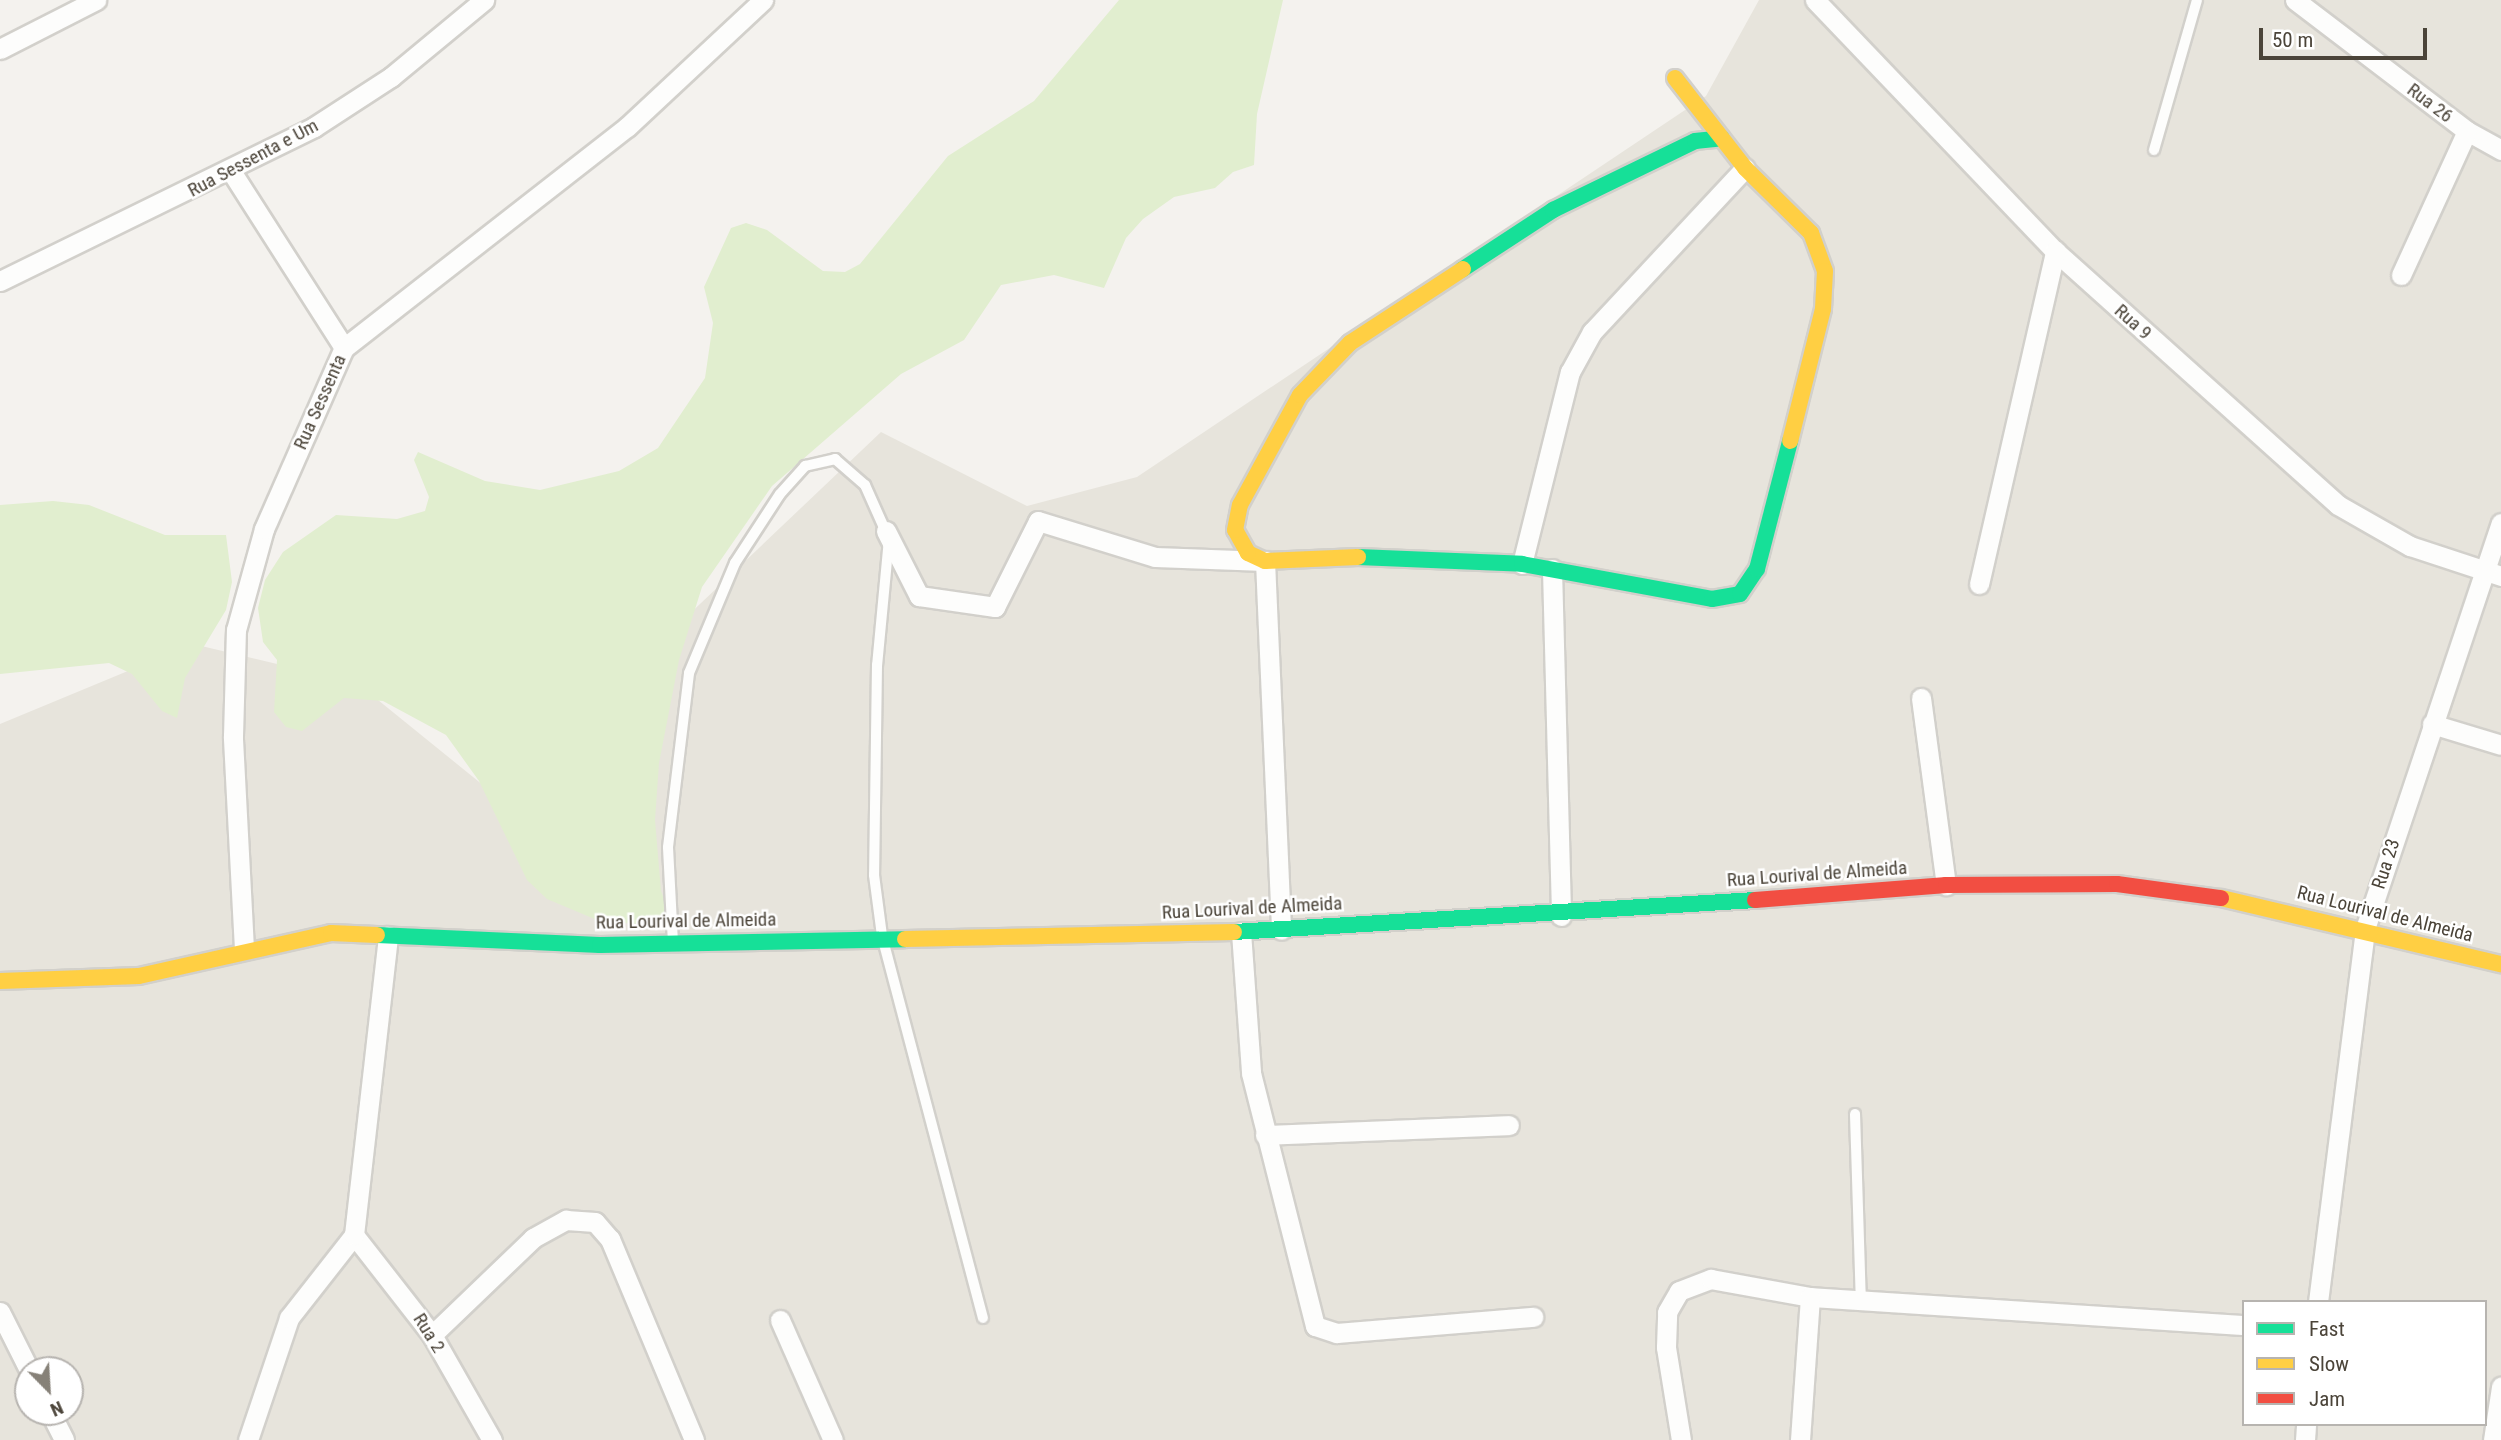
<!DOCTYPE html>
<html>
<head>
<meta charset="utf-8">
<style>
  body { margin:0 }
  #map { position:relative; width:2501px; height:1440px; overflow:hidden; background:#f4f2ee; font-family:"Roboto Condensed",sans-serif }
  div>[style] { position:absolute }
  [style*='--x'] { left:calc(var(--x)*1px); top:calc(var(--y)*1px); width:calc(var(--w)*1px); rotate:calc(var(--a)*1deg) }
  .residential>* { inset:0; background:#e7e4dc }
  .green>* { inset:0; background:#e1eecf }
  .roads { filter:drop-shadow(2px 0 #d2d0cb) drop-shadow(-2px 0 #d2d0cb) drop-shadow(0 2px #d2d0cb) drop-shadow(0 -2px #d2d0cb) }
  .lane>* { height:10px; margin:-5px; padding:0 5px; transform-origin:5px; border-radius:5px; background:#fdfdfc }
  .street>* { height:19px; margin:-9.5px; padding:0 9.5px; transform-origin:9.5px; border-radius:9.5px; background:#fdfdfc }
  .fast>* { height:16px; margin:-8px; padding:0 8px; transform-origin:8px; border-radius:8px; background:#16e098 }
  .slow>* { height:16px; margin:-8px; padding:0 8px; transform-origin:8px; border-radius:8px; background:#ffcf43 }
  .jam>* { height:16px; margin:-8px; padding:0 8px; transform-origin:8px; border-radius:8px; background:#f24e42 }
  span { translate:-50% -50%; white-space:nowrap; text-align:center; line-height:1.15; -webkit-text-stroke:5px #fff; paint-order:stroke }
  .street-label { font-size:19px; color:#4b4439 }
  .legend { position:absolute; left:2242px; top:1300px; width:245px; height:126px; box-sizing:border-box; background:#fff; border:2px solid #b7b4b0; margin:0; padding:9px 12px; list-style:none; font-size:21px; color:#4b4439 }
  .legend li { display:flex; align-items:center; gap:14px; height:35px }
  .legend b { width:35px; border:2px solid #b7b4b0 }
  .north { position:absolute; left:14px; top:1356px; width:70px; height:70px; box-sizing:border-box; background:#fff; border:2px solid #b7b4b0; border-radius:50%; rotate:156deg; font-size:19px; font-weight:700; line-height:28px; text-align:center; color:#4b4439 }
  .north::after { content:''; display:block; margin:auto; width:24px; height:32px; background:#868178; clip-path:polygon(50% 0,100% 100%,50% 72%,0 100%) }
  .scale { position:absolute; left:2259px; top:28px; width:168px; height:32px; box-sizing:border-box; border:4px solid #4b4439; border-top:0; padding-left:9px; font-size:21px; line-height:24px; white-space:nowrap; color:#4b4439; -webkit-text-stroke:5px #fff; paint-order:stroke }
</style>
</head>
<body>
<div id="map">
  <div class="residential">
    <div style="clip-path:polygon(evenodd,1759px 0,2501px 0,2501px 1440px,0 1440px,0 724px,193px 644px,357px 683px,636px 909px,661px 641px,881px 432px,1027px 506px,1137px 477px,1706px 96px,1759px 0,2244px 1302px,2485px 1302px,2485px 1424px,2244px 1424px,2244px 1302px,1759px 0,28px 1370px,70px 1370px,70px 1412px,28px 1412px,28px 1370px)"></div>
  </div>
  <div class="green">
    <div style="clip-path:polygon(1119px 0,1283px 0,1257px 114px,1254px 165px,1233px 172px,1215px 188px,1174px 197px,1143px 219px,1126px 238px,1104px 288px,1054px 275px,1001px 285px,964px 340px,901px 374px,772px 486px,702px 587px,679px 660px,659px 763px,655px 820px,661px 891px,675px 928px,597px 920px,547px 899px,527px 880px,479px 781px,446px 735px,383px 701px,344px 698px,302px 731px,286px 727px,274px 712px,277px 660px,263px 642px,258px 608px,265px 580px,283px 552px,336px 515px,397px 519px,425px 511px,429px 497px,414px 460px,418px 452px,485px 481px,540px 490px,619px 471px,658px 448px,705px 378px,713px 323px,704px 287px,731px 228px,746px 223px,767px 230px,823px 271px,845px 272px,860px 264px,948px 156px,1034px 101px)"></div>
    <div style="clip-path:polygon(53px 501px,89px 505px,165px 535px,226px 535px,232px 582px,226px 610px,185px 678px,177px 718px,162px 711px,132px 674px,109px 663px,0 674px,0 505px)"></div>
  </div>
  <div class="roads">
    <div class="lane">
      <div style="--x:2154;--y:150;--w:156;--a:-74"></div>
      <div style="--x:673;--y:943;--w:96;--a:-93"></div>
      <div style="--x:668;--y:847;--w:175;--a:-83.1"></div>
      <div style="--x:689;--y:673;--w:119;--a:-67.3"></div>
      <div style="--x:735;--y:563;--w:82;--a:-56.9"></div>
      <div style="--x:780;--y:494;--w:38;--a:-48"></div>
      <div style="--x:805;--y:466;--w:31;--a:-13"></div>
      <div style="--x:835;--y:459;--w:40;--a:41"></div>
      <div style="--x:865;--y:485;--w:59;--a:66"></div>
      <div style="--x:889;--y:539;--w:127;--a:95.4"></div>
      <div style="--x:877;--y:665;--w:210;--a:90.8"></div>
      <div style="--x:874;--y:875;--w:62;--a:82.5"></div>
      <div style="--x:882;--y:936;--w:395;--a:75.2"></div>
      <div style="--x:1855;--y:1114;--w:187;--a:88.2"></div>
    </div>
    <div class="street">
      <div style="--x:1815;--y:0;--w:347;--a:46.3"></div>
      <div style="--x:2055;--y:251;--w:380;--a:41.9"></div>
      <div style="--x:2338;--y:505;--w:83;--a:29.7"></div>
      <div style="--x:2410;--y:546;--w:96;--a:18.2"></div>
      <div style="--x:2295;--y:0;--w:216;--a:37.3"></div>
      <div style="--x:2467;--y:131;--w:39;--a:29"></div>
      <div style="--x:0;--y:49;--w:108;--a:-27"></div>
      <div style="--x:231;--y:171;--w:210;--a:57.4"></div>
      <div style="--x:2401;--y:275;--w:158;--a:-65.4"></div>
      <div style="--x:0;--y:281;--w:350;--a:-26.1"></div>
      <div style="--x:314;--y:127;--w:92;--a:-33"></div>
      <div style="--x:391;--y:77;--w:121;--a:-39.6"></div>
      <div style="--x:886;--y:531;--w:73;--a:63.1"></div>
      <div style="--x:919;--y:596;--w:77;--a:8.2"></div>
      <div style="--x:995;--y:607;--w:96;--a:-63.4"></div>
      <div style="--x:1038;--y:521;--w:122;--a:17.1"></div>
      <div style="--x:1155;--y:557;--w:110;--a:2.1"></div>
      <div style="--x:1265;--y:561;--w:369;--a:87.5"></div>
      <div style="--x:1522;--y:564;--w:198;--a:-76"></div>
      <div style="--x:1570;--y:372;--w:46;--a:-61.2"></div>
      <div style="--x:1592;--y:332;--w:224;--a:-47"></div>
      <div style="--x:1552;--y:569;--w:347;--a:88.5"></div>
      <div style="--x:1979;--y:584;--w:342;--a:-77.1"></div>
      <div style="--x:1921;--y:698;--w:189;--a:82.4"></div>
      <div style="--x:2432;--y:724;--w:72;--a:16.9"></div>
      <div style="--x:1241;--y:932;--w:141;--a:85.9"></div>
      <div style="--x:1251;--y:1073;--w:261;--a:75.8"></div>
      <div style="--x:1315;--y:1326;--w:23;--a:18"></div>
      <div style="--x:1337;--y:1333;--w:197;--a:-4.7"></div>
      <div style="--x:244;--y:949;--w:213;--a:-93"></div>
      <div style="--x:233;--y:736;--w:106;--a:-88.4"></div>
      <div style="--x:236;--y:630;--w:105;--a:-74.5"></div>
      <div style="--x:264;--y:529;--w:198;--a:-66.2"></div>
      <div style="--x:344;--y:348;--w:359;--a:-38"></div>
      <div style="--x:627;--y:127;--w:186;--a:-43"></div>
      <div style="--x:1265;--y:1135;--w:244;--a:-2.3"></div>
      <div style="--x:354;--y:1235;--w:127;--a:52"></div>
      <div style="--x:432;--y:1335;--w:121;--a:60.3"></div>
      <div style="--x:2318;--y:1302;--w:376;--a:-82.8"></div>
      <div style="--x:2365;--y:929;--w:428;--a:-71.5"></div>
      <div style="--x:0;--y:1312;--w:65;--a:63.4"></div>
      <div style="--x:780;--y:1320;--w:131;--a:66.2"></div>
      <div style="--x:432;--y:1335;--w:140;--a:-43.8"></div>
      <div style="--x:533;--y:1238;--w:38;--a:-29"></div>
      <div style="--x:566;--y:1220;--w:29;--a:4"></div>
      <div style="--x:595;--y:1222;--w:23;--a:49"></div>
      <div style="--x:610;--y:1239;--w:218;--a:67.3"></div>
      <div style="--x:50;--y:1412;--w:31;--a:63"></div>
      <div style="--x:248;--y:1440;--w:129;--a:-71.4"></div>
      <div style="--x:289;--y:1318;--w:105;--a:-51.9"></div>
      <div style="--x:354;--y:1235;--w:301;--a:-83.5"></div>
      <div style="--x:1681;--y:1440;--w:94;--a:-99.2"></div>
      <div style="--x:1666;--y:1347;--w:35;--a:-88"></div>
      <div style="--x:1667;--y:1312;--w:24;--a:-60"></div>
      <div style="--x:1679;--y:1291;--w:34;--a:-21"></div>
      <div style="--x:1711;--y:1279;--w:101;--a:10.3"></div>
      <div style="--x:1810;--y:1297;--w:435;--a:3.7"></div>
      <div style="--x:1800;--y:1440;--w:143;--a:-86"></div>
      <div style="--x:2305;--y:1440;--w:16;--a:-86"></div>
      <div style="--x:2493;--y:1440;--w:54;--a:-81.4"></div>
    </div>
    <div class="fast">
      <div style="--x:1463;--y:269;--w:108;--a:-33.2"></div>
      <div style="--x:1553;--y:210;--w:158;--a:-25.9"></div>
      <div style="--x:1695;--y:141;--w:27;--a:-6"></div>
      <div style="--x:1358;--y:557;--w:164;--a:2.4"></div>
      <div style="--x:1522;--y:564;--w:193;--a:10.4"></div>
      <div style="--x:1712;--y:599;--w:28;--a:-10"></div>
      <div style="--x:1740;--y:594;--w:30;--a:-56"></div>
      <div style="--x:1757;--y:569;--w:132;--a:-75.5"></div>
      <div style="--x:1234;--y:932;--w:522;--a:-3.51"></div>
      <div style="--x:377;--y:935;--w:223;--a:2.6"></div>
      <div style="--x:600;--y:945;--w:305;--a:-1.1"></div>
    </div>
    <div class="slow">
      <div style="--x:1675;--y:78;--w:114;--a:52.1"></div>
      <div style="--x:1745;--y:168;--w:93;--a:44.6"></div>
      <div style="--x:1811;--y:233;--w:40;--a:69.8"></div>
      <div style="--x:1825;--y:271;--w:38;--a:93"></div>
      <div style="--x:1823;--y:309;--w:136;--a:104"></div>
      <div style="--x:1358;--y:557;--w:93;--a:177.5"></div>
      <div style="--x:1265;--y:561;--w:19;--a:-155"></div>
      <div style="--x:1248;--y:553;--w:26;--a:-119"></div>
      <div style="--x:1235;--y:530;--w:25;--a:-79"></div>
      <div style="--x:1240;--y:505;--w:125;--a:-61.4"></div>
      <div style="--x:1300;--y:395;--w:72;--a:-46.1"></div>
      <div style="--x:1350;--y:343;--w:135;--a:-33.2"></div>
      <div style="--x:2221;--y:898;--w:288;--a:13.3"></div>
      <div style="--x:905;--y:939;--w:329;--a:-1.2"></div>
      <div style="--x:0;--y:981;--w:139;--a:-2.1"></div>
      <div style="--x:139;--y:976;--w:197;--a:-12.6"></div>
      <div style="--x:331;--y:933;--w:46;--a:2.5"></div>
    </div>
    <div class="jam">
      <div style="--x:1755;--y:900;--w:192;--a:-4.5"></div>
      <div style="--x:1946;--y:885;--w:171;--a:-0.3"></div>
      <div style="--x:2117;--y:884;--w:105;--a:7.7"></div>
    </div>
  </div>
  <div class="street-label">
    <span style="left:2430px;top:103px;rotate:37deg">Rua 26</span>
    <span style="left:253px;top:158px;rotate:-28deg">Rua Sessenta e Um</span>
    <span style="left:2133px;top:322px;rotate:42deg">Rua 9</span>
    <span style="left:320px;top:402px;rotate:-66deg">Rua Sessenta</span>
    <span style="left:2386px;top:864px;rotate:-72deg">Rua 23</span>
    <span style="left:1817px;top:874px;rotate:-4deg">Rua Lourival de Almeida</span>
    <span style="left:1252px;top:908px;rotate:-3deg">Rua Lourival de Almeida</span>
    <span style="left:2385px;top:914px;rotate:14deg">Rua Lourival de Almeida</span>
    <span style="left:686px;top:921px;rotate:-1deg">Rua Lourival de Almeida</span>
    <span style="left:429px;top:1333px;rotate:58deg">Rua 2</span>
  </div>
  <ul class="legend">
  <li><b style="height:9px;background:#16e098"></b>Fast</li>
  <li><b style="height:9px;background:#ffcf43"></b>Slow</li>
  <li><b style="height:9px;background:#f24e42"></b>Jam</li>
  </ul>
  <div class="north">N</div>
  <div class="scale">50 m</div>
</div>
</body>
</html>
